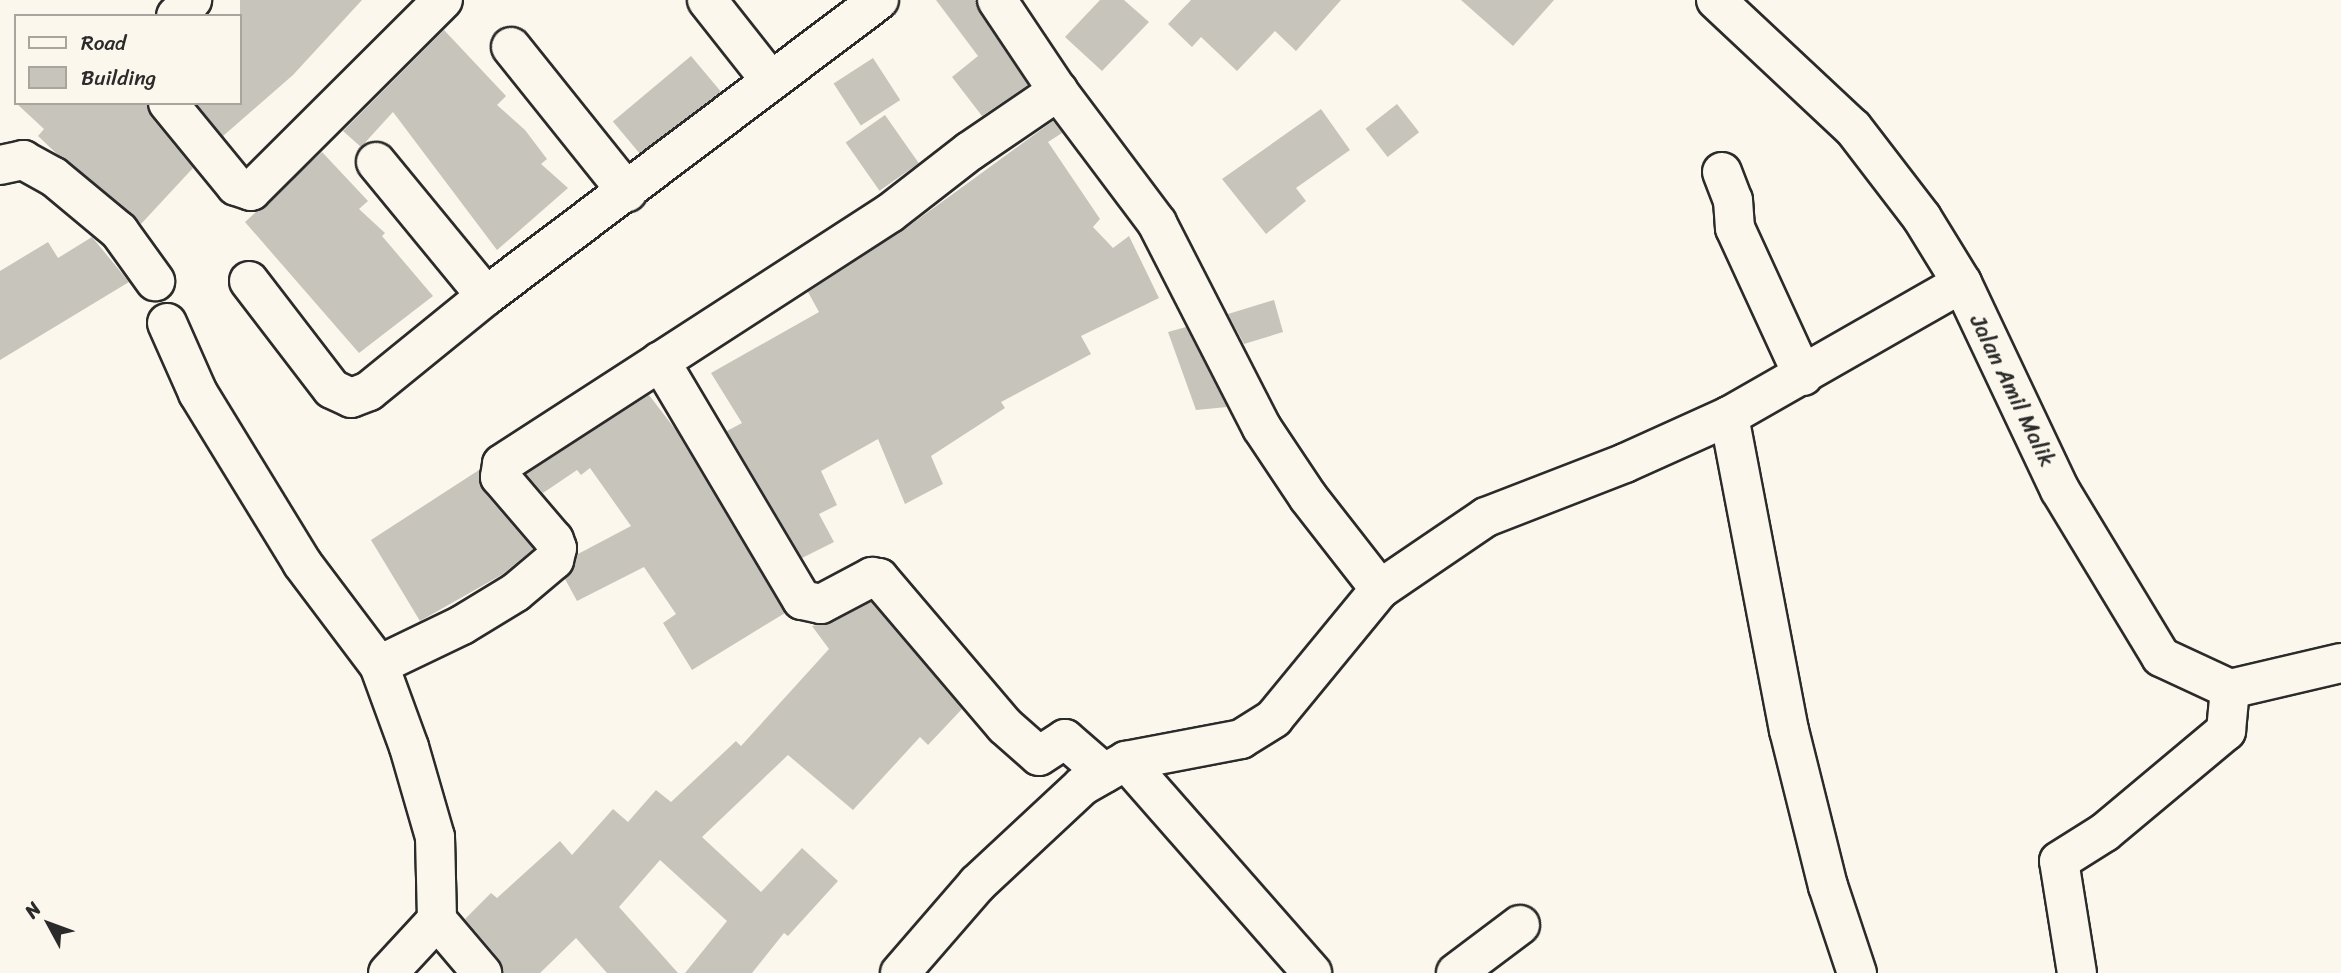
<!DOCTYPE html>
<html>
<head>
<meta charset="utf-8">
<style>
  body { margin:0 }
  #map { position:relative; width:2341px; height:973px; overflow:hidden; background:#fbf7ec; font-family:Sriracha,sans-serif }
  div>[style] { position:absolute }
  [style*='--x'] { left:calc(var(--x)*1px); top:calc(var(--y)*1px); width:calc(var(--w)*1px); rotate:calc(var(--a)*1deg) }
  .building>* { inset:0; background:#c7c4bc; transform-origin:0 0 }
  .roads { filter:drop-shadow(2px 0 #2b2b2b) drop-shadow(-2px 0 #2b2b2b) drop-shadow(0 2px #2b2b2b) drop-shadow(0 -2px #2b2b2b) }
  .minor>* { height:38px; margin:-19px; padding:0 19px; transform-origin:19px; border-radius:19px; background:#fbf7ec }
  span { translate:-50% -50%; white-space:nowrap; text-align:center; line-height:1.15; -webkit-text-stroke:5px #fbf7ec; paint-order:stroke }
  .street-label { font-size:23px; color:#2b2b2b }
  .legend { position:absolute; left:14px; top:14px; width:228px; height:91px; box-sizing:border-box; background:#fbf7ec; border:2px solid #a8a59f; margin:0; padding:9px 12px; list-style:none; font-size:21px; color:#2b2b2b }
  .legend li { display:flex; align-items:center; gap:14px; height:35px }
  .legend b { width:35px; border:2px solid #a8a59f }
  .north { position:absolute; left:14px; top:889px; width:70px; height:70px; -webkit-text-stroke:5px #fbf7ec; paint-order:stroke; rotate:311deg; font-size:19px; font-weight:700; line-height:28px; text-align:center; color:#2b2b2b }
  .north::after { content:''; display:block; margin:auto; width:24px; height:32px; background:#2b2b2b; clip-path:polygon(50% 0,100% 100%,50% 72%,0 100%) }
</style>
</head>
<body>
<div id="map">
  <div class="building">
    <div style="clip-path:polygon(240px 0,362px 0,293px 75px,223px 136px,196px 103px,240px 103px)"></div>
    <div style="clip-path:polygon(936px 0,975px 0,1028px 85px,982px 116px,952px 77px,978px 56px)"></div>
    <div style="clip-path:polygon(1100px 0,1124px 0,1149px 22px,1102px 71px,1065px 37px)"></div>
    <div style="clip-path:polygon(1191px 0,1341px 0,1296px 51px,1275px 31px,1237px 71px,1201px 37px,1192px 47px,1168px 24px)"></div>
    <div style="clip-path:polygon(1461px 0,1554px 0,1513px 46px)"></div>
    <div style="clip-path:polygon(444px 30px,506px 96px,497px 105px,525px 130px,547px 159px,541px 164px,568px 188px,497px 250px,393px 112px,361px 147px,343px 131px)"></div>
    <div style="left:691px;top:56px;width:47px;height:102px;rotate:50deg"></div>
    <div style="left:873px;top:58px;width:50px;height:47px;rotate:57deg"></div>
    <div style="clip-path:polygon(16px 103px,147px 103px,151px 117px,193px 168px,141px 224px,56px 153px,38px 136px,44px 129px)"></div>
    <div style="left:1397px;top:104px;width:36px;height:40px;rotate:52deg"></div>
    <div style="clip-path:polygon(1321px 109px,1350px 150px,1296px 188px,1306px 201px,1266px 234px,1222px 179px)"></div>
    <div style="left:885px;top:115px;width:59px;height:48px;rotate:55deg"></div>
    <div style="clip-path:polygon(1053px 121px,1062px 133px,1048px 142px,1100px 219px,1093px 227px,1113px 248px,1129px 236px,1159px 298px,1081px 336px,1091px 354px,1001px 402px,1005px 408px,931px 456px,943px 484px,905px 504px,878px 439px,821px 471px,837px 505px,819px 514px,834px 542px,802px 558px,727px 431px,742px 423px,711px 373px,819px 312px,808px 292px,902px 231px)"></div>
    <div style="clip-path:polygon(322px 152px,368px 201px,359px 209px,385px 233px,382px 236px,433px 296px,359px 353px,245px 222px)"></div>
    <div style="clip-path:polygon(92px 237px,129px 282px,0 360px,0 271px,48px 242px,58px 258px)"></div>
    <div style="clip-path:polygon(1274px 300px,1283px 332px,1244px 344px,1228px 314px)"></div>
    <div style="clip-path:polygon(1186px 327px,1227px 407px,1196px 410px,1168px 332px)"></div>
    <div style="clip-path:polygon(649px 395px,675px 429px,785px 613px,692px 670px,663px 623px,676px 614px,644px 567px,577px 601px,565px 579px,578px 554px,631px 526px,590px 468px,581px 475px,577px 470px,543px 493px,526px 474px)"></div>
    <div style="clip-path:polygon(479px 470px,483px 491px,533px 549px,503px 574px,420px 621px,371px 540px)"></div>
    <div style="clip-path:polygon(871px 602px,962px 709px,928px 745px,920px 737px,853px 810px,788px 755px,702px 837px,761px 892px,802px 848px,838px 881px,788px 936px,784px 933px,752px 973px,685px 973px,727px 921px,660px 860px,619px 907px,678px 973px,607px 973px,576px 938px,540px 973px,503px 973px,499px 959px,465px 919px,491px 893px,497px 898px,560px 841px,572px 855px,613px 809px,628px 822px,656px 790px,671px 802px,736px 741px,741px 746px,829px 649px,812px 626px,831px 623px)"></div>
  </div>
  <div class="roads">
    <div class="minor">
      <div style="--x:707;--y:0;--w:103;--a:51.7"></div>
      <div style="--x:997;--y:0;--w:110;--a:56.2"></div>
      <div style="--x:1058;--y:91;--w:165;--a:53.1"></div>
      <div style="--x:1157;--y:223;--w:230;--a:62.9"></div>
      <div style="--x:1262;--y:428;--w:83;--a:56.3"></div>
      <div style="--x:1308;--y:497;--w:117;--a:52"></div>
      <div style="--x:1716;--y:0;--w:187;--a:43.1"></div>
      <div style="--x:1853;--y:128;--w:113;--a:52.5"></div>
      <div style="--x:1922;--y:218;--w:76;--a:58.4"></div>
      <div style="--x:1962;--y:283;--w:229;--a:64.7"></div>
      <div style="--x:2060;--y:490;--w:195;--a:58.8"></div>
      <div style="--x:2161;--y:657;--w:76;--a:24.9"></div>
      <div style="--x:2230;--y:689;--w:114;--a:-13.2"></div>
      <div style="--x:176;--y:16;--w:23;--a:-45"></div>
      <div style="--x:511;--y:47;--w:186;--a:51.3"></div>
      <div style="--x:168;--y:103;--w:107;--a:50.7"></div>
      <div style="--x:236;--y:186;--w:16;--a:18"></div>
      <div style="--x:251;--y:191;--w:271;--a:-44.9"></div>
      <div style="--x:376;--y:162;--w:173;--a:50.6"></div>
      <div style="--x:0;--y:165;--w:24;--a:-12"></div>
      <div style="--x:23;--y:160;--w:35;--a:29"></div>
      <div style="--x:54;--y:177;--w:85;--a:39.7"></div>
      <div style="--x:119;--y:231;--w:62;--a:54.2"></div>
      <div style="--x:1722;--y:172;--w:30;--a:69"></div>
      <div style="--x:1733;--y:200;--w:28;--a:86"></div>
      <div style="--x:1735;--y:228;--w:163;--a:65.3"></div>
      <div style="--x:249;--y:281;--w:136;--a:52.5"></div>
      <div style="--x:332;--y:389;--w:21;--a:25"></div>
      <div style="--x:351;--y:398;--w:19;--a:-21"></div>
      <div style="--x:369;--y:391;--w:151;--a:-39.1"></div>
      <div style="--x:486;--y:296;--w:492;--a:-37"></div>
      <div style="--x:167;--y:323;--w:77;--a:66.1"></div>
      <div style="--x:198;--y:393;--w:199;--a:58.5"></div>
      <div style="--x:302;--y:563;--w:128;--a:53"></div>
      <div style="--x:379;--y:665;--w:87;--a:69.9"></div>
      <div style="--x:409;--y:747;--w:94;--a:73.9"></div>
      <div style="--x:435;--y:837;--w:83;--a:88.6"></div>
      <div style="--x:437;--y:920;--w:72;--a:132.8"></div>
      <div style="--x:660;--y:361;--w:278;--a:59.3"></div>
      <div style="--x:802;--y:600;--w:19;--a:12"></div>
      <div style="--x:821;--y:604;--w:58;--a:-27.9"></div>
      <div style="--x:872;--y:577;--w:7;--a:8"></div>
      <div style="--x:879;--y:578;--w:194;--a:49.6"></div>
      <div style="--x:1005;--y:726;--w:45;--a:41.4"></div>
      <div style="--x:1039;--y:756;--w:31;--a:-33"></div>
      <div style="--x:1065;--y:739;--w:52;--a:41.1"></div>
      <div style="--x:1729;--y:416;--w:320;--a:79.2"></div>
      <div style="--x:1789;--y:730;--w:161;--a:76"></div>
      <div style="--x:1828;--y:886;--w:92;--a:71.6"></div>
      <div style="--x:379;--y:665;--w:92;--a:-25.7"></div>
      <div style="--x:462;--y:625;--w:63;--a:-31.4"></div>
      <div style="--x:516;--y:592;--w:50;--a:-40.1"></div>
      <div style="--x:554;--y:560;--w:12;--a:-76"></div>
      <div style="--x:557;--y:548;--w:9;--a:-111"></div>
      <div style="--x:554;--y:540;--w:83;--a:-130.6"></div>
      <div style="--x:500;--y:477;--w:13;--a:-81"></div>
      <div style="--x:502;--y:464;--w:462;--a:-32.9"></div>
      <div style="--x:890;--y:213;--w:101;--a:-37.8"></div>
      <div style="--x:970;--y:151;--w:107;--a:-34.3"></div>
      <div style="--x:1126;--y:761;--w:282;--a:48.7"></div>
      <div style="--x:437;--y:920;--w:70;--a:49.7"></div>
      <div style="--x:900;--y:973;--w:118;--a:-49.1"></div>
      <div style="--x:977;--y:884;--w:144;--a:-43"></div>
      <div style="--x:1082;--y:786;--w:51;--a:-29.6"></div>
      <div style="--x:1126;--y:761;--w:117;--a:-10.8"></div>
      <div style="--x:1241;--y:739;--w:39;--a:-32"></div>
      <div style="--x:1274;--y:718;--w:167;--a:-50.6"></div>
      <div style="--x:1380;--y:589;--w:128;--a:-34.2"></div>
      <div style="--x:1486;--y:517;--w:149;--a:-21.2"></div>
      <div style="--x:1625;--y:463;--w:114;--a:-24.3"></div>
      <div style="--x:1729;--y:416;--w:268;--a:-29.7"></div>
      <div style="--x:1456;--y:973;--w:80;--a:-36.9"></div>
      <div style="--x:2077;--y:973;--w:113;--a:-99.1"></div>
      <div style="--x:2059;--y:861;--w:54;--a:-32.2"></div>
      <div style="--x:2105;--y:832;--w:158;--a:-39.9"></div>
      <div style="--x:2226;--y:731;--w:42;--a:-84.6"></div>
    </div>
  </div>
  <div class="street-label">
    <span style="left:2012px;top:391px;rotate:64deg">Jalan Amil Malik</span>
  </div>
  <ul class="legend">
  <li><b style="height:9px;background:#fbf7ec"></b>Road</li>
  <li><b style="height:19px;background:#c7c4bc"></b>Building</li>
  </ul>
  <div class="north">N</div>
</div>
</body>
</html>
